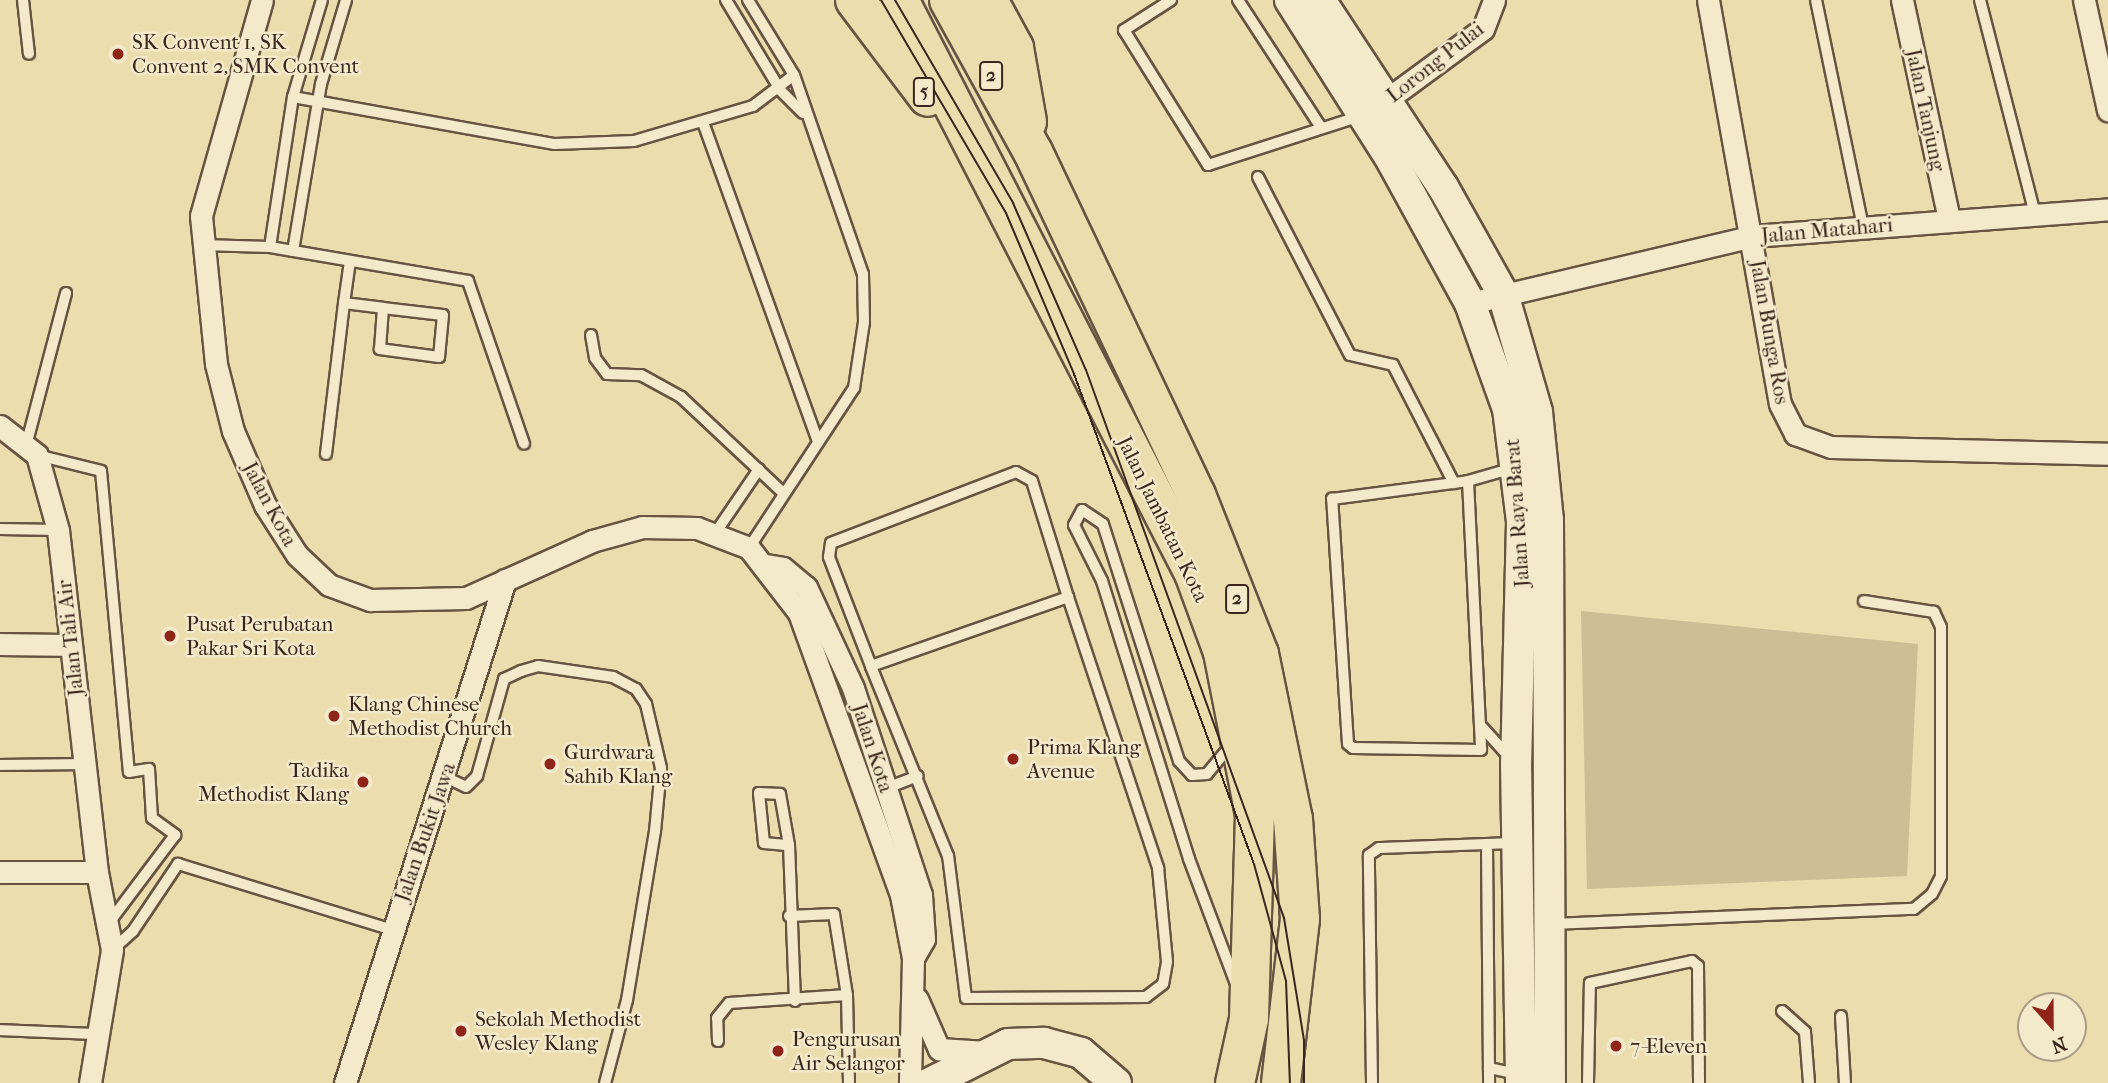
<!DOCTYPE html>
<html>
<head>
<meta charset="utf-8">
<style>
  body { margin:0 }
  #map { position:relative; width:2108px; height:1083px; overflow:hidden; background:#ecddaf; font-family:"IM FELL French Canon",serif }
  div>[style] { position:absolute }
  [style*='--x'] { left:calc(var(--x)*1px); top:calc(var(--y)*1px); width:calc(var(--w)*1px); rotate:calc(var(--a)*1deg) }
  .green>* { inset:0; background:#cebe96 }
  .roads { filter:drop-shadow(2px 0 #665441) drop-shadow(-2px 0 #665441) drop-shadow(0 2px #665441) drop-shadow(0 -2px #665441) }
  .lane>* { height:10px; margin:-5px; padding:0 5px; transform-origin:5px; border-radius:5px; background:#f3e9cb }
  .street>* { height:21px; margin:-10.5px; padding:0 10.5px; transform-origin:10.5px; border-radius:10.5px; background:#f3e9cb }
  .secondary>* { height:30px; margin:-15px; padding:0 15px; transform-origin:15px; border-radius:15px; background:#f3e9cb }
  .highway>* { height:38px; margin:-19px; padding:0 19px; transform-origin:19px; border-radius:19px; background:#ecddaf }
  .tram>* { height:2px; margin:-1px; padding:0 1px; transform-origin:1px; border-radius:1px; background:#3a261c }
  .dots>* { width:19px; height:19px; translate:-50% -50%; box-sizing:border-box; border:4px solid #f3e9cb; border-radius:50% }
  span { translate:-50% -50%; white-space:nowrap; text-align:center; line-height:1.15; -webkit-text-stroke:5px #f3e9cb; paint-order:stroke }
  .shield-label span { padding:2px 5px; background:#f3e9cb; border:2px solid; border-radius:5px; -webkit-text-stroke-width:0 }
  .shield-label { font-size:19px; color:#3a261c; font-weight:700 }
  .poi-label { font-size:21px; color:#3a261c }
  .left { translate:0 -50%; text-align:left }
  .right { translate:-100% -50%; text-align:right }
  .street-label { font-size:21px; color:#3a261c }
  .north { position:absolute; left:2017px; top:992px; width:70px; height:70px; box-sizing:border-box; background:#f3e9cb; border:2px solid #a99b85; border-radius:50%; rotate:159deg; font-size:19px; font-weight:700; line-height:28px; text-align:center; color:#3a261c }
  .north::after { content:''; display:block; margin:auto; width:24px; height:32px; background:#8f2418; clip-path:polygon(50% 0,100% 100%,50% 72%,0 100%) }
</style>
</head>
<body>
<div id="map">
  <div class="green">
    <div style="clip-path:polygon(1581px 611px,1918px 644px,1907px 876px,1587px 889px)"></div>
  </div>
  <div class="roads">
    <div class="lane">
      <div style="--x:23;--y:0;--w:54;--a:83.7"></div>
      <div style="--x:726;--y:0;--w:106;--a:58.9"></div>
      <div style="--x:781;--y:91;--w:31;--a:45"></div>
      <div style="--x:748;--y:0;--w:88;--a:58.5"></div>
      <div style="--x:794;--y:75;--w:211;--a:70.9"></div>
      <div style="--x:863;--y:274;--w:48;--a:88.8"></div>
      <div style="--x:864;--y:322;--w:67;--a:98.6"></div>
      <div style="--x:854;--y:388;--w:191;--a:123.3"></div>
      <div style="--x:1171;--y:0;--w:56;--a:147.4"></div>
      <div style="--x:1124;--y:30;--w:159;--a:58.1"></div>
      <div style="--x:1208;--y:165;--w:161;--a:-17.8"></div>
      <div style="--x:1238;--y:0;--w:150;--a:56.9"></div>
      <div style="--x:1816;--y:0;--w:231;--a:78.3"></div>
      <div style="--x:1980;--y:0;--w:221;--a:75.6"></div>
      <div style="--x:293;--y:97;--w:266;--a:10.2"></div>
      <div style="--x:555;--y:144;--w:79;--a:-2.2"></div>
      <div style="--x:634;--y:141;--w:124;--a:-16.4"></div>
      <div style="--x:753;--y:106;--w:51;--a:-37.1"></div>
      <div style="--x:704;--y:125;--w:337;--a:70.2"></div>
      <div style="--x:1258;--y:177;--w:200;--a:62.7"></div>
      <div style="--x:1350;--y:355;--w:44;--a:13.1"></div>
      <div style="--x:1393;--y:365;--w:133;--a:62.7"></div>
      <div style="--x:201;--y:245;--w:69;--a:1.7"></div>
      <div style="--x:270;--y:247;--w:201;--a:9.7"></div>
      <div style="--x:468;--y:281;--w:172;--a:71"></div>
      <div style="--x:270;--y:247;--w:152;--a:-81.3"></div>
      <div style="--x:293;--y:97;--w:101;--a:-73.4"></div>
      <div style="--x:293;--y:251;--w:169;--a:-80.5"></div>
      <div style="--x:321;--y:84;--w:88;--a:-73.4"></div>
      <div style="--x:350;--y:261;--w:42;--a:98.1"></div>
      <div style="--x:344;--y:303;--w:39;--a:7"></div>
      <div style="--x:383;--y:308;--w:60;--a:6.7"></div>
      <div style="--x:443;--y:315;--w:42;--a:95.4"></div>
      <div style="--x:439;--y:357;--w:60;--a:-172.3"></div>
      <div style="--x:380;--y:349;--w:41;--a:-85.8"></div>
      <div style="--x:591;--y:335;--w:23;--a:80"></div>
      <div style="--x:595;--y:358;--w:20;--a:53"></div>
      <div style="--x:607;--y:374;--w:34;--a:2"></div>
      <div style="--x:641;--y:375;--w:46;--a:28.8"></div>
      <div style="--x:681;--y:397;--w:139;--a:43.2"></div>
      <div style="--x:27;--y:442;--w:154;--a:-75.3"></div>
      <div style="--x:326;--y:454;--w:152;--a:-83.2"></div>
      <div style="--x:37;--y:455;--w:66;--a:14"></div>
      <div style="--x:101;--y:471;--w:302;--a:84.7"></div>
      <div style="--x:129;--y:772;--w:20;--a:-9"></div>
      <div style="--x:149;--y:769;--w:49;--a:86.5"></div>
      <div style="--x:152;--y:818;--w:29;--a:36"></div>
      <div style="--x:175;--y:835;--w:111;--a:127"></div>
      <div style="--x:1468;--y:481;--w:269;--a:87.2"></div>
      <div style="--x:1481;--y:750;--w:128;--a:-179.1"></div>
      <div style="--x:1353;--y:748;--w:6;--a:-141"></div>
      <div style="--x:1348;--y:744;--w:246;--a:-93.7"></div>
      <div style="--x:1332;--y:499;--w:137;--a:-7.5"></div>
      <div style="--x:1468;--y:481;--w:47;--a:-16.1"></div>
      <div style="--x:0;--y:529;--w:58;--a:1"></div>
      <div style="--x:716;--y:532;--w:76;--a:-55.7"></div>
      <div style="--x:1068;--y:597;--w:286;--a:71.6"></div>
      <div style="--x:1158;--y:868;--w:94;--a:84.5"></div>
      <div style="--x:1167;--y:962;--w:22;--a:100"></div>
      <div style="--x:1163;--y:984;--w:21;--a:143"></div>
      <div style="--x:1146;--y:997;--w:180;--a:179.7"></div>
      <div style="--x:966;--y:998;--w:143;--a:-97.2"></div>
      <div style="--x:948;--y:856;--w:205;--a:-112.1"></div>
      <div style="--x:871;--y:666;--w:209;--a:-19.3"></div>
      <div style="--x:871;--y:666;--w:117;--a:-111.1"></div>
      <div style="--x:829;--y:557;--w:14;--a:-82"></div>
      <div style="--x:831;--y:543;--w:198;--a:-21"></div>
      <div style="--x:1016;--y:472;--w:18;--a:29"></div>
      <div style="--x:1032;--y:481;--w:121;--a:72.8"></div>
      <div style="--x:1482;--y:727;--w:43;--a:47.8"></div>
      <div style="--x:1232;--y:744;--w:39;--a:130"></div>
      <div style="--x:1207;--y:774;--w:15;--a:176"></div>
      <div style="--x:1192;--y:775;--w:19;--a:-133"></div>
      <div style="--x:1179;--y:761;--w:249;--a:-107.8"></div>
      <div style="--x:1103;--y:524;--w:25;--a:-146"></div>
      <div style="--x:1082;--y:510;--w:17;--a:118"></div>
      <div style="--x:1074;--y:525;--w:63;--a:63.4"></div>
      <div style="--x:1102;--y:581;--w:291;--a:72.6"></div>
      <div style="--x:1189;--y:859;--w:134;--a:69.4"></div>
      <div style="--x:0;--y:765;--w:84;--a:-0.7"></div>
      <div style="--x:445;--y:777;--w:23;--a:25"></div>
      <div style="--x:466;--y:787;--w:16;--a:-45"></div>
      <div style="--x:477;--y:776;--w:101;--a:-74.4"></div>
      <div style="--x:504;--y:679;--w:19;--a:-25"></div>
      <div style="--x:521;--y:671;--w:18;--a:-16"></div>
      <div style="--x:538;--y:666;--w:76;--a:8.3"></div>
      <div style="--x:613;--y:677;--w:26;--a:28"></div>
      <div style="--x:636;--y:689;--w:18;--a:56"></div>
      <div style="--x:646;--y:704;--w:66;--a:76.8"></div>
      <div style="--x:661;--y:768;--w:63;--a:95.4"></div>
      <div style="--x:655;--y:831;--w:171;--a:99.4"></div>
      <div style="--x:627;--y:1000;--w:86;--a:104.8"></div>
      <div style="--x:884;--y:789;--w:36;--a:-21"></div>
      <div style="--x:1487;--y:844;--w:239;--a:89.5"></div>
      <div style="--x:789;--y:845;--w:52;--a:-100"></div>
      <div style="--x:780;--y:794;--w:21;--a:-177"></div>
      <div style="--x:759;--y:793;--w:50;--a:84.3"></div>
      <div style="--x:764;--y:843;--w:25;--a:5"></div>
      <div style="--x:789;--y:845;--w:156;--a:87.8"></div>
      <div style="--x:789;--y:916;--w:45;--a:-2.5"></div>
      <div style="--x:834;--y:914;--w:82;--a:80.9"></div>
      <div style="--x:1552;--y:924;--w:362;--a:-2.4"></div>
      <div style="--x:1914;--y:909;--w:23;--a:-40"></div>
      <div style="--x:1932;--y:894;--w:20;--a:-63"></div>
      <div style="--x:1941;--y:876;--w:249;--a:-90"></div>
      <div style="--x:1941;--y:627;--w:17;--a:-115"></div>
      <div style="--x:1934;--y:612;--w:71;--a:-171.1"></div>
      <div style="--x:112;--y:950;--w:28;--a:-42"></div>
      <div style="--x:133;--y:931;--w:81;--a:-56.1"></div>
      <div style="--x:178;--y:864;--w:224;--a:17.1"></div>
      <div style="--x:1782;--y:1011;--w:31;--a:42"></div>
      <div style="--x:1805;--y:1032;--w:51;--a:85.5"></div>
      <div style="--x:1841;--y:1016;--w:67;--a:86.6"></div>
      <div style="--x:0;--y:1030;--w:95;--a:2.4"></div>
      <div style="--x:718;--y:1041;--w:23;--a:-92"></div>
      <div style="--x:717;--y:1018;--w:19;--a:-51"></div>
      <div style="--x:729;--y:1003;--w:118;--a:-3.9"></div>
      <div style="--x:847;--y:995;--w:88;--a:88.7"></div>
      <div style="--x:1489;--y:1068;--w:30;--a:12"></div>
      <div style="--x:1372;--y:1083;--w:228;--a:-90.8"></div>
      <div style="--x:1369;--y:855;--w:12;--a:-35"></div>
      <div style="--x:1379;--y:848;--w:135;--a:-2.1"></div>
      <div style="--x:1588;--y:1083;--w:100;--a:-88.9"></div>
      <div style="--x:1590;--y:983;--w:104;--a:-12.2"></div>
      <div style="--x:1692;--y:961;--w:8;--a:40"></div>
      <div style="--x:1698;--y:966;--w:117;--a:89.5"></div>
    </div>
    <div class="street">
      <div style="--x:262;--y:0;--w:224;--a:105.8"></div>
      <div style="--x:201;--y:216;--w:149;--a:84.2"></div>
      <div style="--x:216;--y:364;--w:69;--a:75.8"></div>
      <div style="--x:233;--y:431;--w:81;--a:66.6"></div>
      <div style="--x:265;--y:505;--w:59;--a:57.4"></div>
      <div style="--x:297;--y:555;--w:44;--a:43.2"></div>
      <div style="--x:329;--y:585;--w:44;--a:20.1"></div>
      <div style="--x:370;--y:600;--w:96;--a:-1.2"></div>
      <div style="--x:466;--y:598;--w:138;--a:-24.3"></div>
      <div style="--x:592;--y:541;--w:52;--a:-15.6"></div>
      <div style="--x:642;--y:527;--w:55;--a:1"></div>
      <div style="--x:697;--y:528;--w:56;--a:21"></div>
      <div style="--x:749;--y:548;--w:82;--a:52.4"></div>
      <div style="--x:799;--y:613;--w:300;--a:70.1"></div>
      <div style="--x:901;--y:895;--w:64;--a:79.2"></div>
      <div style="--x:913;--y:958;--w:125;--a:91.4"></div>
      <div style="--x:1708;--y:0;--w:410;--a:79.9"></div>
      <div style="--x:1780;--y:404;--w:34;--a:63"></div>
      <div style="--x:1795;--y:434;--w:38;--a:20"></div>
      <div style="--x:1831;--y:447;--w:277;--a:1.4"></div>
      <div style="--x:1902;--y:0;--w:225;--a:77.9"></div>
      <div style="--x:2084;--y:0;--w:113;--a:77.7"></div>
      <div style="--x:1374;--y:109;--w:135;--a:-36.3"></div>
      <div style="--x:1483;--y:29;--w:31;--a:-69"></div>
      <div style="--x:1470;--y:303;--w:291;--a:-13.3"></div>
      <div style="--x:1753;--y:236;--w:356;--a:-4.3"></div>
      <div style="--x:0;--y:426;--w:47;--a:38.1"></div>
      <div style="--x:37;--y:455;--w:78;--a:74.4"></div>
      <div style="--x:58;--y:530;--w:344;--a:83.5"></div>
      <div style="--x:97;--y:872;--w:79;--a:79.1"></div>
      <div style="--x:112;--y:950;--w:135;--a:99.4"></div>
      <div style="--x:766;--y:565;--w:17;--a:10"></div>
      <div style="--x:783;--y:568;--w:30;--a:40"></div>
      <div style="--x:806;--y:587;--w:111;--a:65"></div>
      <div style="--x:853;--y:688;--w:218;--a:71.8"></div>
      <div style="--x:921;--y:895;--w:44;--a:86.1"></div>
      <div style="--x:924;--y:939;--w:22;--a:120"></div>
      <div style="--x:0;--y:644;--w:70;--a:0.8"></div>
      <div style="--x:0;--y:872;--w:97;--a:0"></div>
      <div style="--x:917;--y:999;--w:55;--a:66.3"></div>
      <div style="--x:939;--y:1049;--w:48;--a:3.6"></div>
      <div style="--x:345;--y:1083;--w:528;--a:-72.35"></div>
    </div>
    <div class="secondary">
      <div style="--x:1290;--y:0;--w:191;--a:57.6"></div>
      <div style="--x:1392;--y:161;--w:162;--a:61.2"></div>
      <div style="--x:1470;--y:303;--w:113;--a:70.3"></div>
      <div style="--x:1508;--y:409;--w:114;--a:82.9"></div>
      <div style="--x:1522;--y:522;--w:241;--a:91.4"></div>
      <div style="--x:1516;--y:763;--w:320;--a:89.1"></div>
      <div style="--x:1320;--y:0;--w:224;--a:56.7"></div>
      <div style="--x:1443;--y:187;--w:123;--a:60.7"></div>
      <div style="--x:1503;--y:294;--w:123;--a:73.9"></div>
      <div style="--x:1537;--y:412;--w:109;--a:84.2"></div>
      <div style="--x:1548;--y:520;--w:563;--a:89.8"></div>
      <div style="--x:930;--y:1083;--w:87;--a:-26.6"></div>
      <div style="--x:1008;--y:1044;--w:36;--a:-2"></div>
      <div style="--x:1044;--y:1043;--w:38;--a:15"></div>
      <div style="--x:1081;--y:1053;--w:46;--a:40.6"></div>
    </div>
    <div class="highway">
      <div style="--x:855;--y:0;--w:121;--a:53"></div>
      <div style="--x:899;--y:0;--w:644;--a:62.76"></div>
      <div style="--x:1194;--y:573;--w:84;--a:69.8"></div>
      <div style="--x:1223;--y:652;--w:166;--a:78.9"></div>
      <div style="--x:1255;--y:815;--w:204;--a:91.7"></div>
      <div style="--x:1249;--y:1019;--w:66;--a:102.3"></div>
      <div style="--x:949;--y:0;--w:174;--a:61.1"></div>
      <div style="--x:1033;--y:152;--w:380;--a:64.6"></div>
      <div style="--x:1196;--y:495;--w:171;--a:68.4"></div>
      <div style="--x:1259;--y:654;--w:168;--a:78.4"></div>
      <div style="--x:1293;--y:819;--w:100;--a:86"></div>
      <div style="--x:1300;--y:919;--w:165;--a:96.6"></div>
      <div style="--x:988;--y:0;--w:55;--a:61.6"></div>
      <div style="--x:1014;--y:48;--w:75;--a:80"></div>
    </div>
  </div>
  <div class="tram">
    <div style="--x:881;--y:0;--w:247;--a:59.6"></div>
    <div style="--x:1006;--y:213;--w:175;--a:67.1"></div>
    <div style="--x:1074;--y:374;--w:522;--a:69.83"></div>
    <div style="--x:1254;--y:864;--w:121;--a:74.7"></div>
    <div style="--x:1286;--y:981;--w:102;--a:87.8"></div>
    <div style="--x:895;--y:0;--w:235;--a:59.8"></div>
    <div style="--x:1013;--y:203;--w:182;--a:66.4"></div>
    <div style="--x:1086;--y:370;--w:583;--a:70.13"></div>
    <div style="--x:1284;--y:918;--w:124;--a:80.7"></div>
    <div style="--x:1304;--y:1040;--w:43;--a:90"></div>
  </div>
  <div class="dots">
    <div style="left:118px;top:54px;background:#8f2418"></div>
    <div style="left:170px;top:636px;background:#8f2418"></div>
    <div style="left:334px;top:716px;background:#8f2418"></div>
    <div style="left:1013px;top:759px;background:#8f2418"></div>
    <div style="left:550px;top:764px;background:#8f2418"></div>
    <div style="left:363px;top:782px;background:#8f2418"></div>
    <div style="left:461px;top:1031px;background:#8f2418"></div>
    <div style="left:1616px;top:1046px;background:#8f2418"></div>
    <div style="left:778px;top:1051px;background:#8f2418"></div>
  </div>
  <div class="shield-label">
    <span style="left:991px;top:76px">2</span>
    <span style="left:924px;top:92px">5</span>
    <span style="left:1237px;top:599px">2</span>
  </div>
  <div class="poi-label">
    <span class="left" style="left:132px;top:54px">SK Convent 1, SK<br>Convent 2, SMK Convent</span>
    <span class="left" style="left:186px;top:636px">Pusat Perubatan<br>Pakar Sri Kota</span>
    <span class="left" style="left:348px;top:716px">Klang Chinese<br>Methodist Church</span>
    <span class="left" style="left:1027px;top:759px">Prima Klang<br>Avenue</span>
    <span class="left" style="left:564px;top:764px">Gurdwara<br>Sahib Klang</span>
    <span class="right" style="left:349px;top:782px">Tadika<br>Methodist Klang</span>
    <span class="left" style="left:475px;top:1031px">Sekolah Methodist<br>Wesley Klang</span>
    <span class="left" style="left:792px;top:1051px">Pengurusan<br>Air Selangor</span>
    <span class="left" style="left:1630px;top:1046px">7-Eleven</span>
  </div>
  <div class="street-label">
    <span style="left:1435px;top:62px;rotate:-38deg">Lorong Pulai</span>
    <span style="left:1926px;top:110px;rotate:78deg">Jalan Tanjung</span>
    <span style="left:1827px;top:230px;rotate:-5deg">Jalan Matahari</span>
    <span style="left:1770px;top:332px;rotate:80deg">Jalan Bunga Ros</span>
    <span style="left:270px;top:504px;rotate:62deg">Jalan Kota</span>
    <span style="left:1517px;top:513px;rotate:-94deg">Jalan Raya Barat</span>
    <span style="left:1163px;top:519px;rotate:64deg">Jalan Jambatan Kota</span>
    <span style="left:70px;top:638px;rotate:-96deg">Jalan Tali Air</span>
    <span style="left:873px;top:748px;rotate:72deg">Jalan Kota</span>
    <span style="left:425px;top:832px;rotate:-71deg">Jalan Bukit Jawa</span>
  </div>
  <div class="north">N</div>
</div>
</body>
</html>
